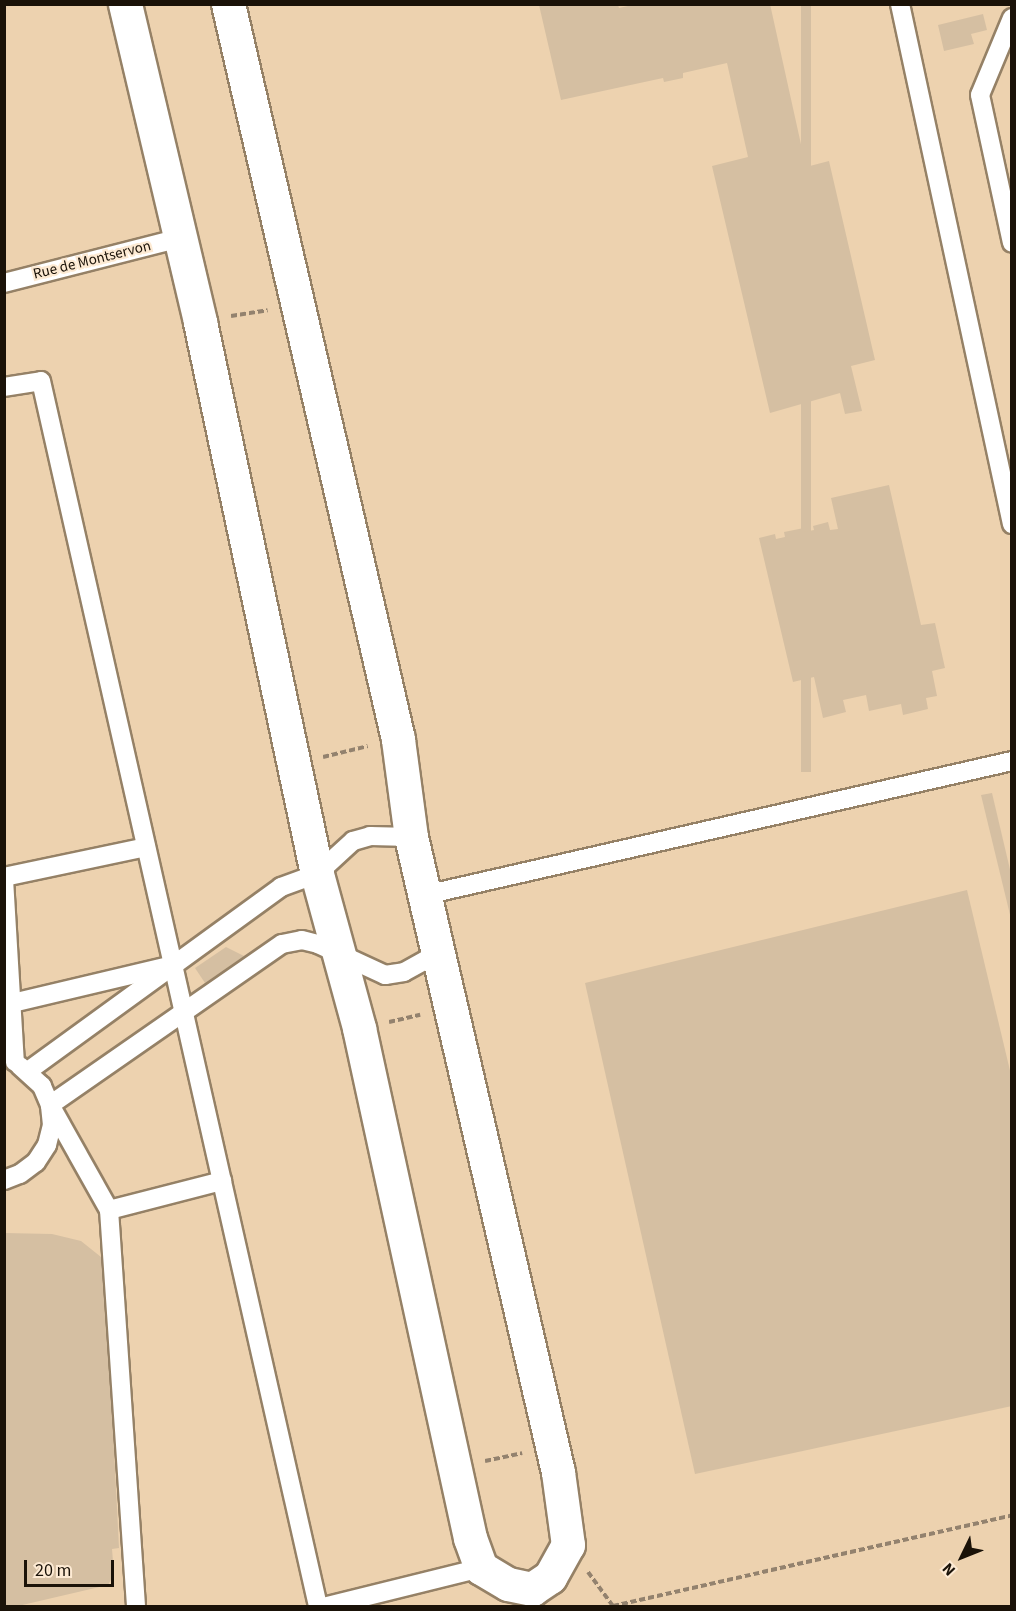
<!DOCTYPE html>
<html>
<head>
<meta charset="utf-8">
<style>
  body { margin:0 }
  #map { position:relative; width:1016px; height:1611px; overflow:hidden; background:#f3dcbf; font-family:"Source Sans 3",sans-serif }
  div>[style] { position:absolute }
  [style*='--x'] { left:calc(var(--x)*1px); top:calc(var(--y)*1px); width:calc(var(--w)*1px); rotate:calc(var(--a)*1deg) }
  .built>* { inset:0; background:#edd2af; transform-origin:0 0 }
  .building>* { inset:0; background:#d5bfa2; transform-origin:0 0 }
  .path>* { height:4px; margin-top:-2px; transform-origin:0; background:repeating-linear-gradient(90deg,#93826e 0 6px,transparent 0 9px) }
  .roads { filter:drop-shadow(2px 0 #958166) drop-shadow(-2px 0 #958166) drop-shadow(0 2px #958166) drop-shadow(0 -2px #958166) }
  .lane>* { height:18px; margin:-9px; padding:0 9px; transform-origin:9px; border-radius:9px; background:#fff }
  .street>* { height:33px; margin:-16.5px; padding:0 16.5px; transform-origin:16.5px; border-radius:16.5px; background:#fff }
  span { translate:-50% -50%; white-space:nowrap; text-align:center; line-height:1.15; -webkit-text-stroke:4.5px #fdead3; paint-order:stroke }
  .street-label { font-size:15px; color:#1a1208 }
  .frame { position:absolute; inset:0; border:6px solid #1a1208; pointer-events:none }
  .north { position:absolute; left:932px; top:1527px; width:60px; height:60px; -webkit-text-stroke:4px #fdead3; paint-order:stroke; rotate:227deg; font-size:16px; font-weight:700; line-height:24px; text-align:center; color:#1a1208 }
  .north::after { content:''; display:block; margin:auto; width:21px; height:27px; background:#1a1208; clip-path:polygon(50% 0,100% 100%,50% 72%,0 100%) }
  .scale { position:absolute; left:24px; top:1560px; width:90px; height:27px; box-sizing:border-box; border:3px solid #1a1208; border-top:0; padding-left:8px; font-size:18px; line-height:21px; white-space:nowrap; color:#1a1208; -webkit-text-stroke:4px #fdead3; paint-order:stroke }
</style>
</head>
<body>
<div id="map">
  <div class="built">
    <div style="left:5px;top:5px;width:1006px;height:1601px"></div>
  </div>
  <div class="building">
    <div style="clip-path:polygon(637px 4px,770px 4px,806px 167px,829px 161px,875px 360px,851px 366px,862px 411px,845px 414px,840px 393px,770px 413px,712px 166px,748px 157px,727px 63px,683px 73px,683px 78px,664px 82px,663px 78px,561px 100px,539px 5px,618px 5px,619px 8px)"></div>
    <div style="left:801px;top:4px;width:10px;height:768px"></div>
    <div style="clip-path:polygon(983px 14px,987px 30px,971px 34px,974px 44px,944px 51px,938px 25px)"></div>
    <div style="clip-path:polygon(889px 485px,921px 625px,935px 623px,945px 668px,932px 671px,937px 696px,926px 698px,928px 709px,903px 715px,901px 704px,869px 711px,866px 695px,843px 700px,846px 712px,823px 718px,814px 677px,793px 682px,759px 538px,775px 534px,776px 539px,785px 537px,784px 532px,804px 528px,804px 532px,814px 530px,813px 526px,828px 522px,830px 530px,838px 529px,831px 498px)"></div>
    <div style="clip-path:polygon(992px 793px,1012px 878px,1012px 923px,981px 795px)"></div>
    <div style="clip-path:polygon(967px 890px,1012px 1079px,1012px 1406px,695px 1474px,585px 983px)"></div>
    <div style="clip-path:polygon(226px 947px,244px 956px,205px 983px,195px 968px)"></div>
    <div style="clip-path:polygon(4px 1233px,52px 1234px,81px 1241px,101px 1257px,105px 1268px,119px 1548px,112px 1549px,114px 1574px,108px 1585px,18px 1606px,4px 1606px)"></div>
  </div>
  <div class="path">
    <div style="--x:231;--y:316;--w:37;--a:-9"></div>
    <div style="--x:323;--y:757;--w:46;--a:-13.7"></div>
    <div style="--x:389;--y:1022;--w:32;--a:-13"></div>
    <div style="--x:485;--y:1461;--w:38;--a:-12"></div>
    <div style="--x:588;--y:1572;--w:42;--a:53.7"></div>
    <div style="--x:613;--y:1606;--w:409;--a:-12.8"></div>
  </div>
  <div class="roads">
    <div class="lane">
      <div style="--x:900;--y:4;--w:532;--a:77.85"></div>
      <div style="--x:1012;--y:18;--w:83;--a:112.6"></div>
      <div style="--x:980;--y:95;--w:151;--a:77.8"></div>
      <div style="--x:4;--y:283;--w:182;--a:-14.3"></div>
      <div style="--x:4;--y:387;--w:37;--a:-9"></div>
      <div style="--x:41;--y:381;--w:1256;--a:77.26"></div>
      <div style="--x:4;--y:877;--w:145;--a:-11.9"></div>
      <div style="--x:4;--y:879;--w:183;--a:86.6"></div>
      <div style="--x:425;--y:895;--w:602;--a:-12.86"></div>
      <div style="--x:4;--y:1005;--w:165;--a:-13.3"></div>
      <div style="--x:28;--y:1071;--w:313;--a:-36"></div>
      <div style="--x:281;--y:887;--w:38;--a:-20"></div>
      <div style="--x:317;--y:874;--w:49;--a:-42.5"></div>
      <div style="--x:353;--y:841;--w:18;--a:-16"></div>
      <div style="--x:370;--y:836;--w:41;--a:1.4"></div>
      <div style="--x:4;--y:1180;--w:17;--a:-21"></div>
      <div style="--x:20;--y:1174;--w:20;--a:-37"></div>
      <div style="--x:36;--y:1162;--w:20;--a:-57"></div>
      <div style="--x:47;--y:1145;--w:21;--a:-76"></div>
      <div style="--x:52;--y:1125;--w:20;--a:-96"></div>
      <div style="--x:50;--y:1105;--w:21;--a:-113"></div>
      <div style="--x:42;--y:1086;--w:30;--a:-138"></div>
      <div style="--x:109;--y:1210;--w:117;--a:-14.4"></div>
      <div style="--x:136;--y:1606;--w:397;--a:-93.9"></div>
      <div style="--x:109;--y:1210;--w:120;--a:-119.3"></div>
      <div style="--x:50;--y:1105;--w:282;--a:-34.8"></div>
      <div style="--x:282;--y:944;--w:20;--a:-11"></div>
      <div style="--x:302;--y:940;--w:16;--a:14"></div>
      <div style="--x:318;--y:944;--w:74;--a:24.8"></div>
      <div style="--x:385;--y:975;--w:19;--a:-9"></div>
      <div style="--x:404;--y:972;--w:39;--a:-29"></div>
      <div style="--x:327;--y:1606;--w:159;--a:-13.9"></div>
    </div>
    <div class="street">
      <div style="--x:125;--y:4;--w:327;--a:76.7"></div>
      <div style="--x:200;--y:322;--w:564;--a:78.03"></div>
      <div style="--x:317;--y:874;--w:160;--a:74.7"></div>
      <div style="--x:359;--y:1028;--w:522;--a:77.72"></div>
      <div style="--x:470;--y:1538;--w:32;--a:70"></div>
      <div style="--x:481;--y:1568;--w:31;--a:31"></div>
      <div style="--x:508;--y:1584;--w:25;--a:12"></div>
      <div style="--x:532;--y:1589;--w:22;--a:-34"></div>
      <div style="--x:550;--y:1577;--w:37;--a:-61"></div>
      <div style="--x:568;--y:1545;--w:74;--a:-97.8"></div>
      <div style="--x:558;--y:1472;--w:652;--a:-103.03"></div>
      <div style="--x:411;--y:837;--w:99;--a:-97.6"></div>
      <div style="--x:398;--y:739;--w:754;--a:-103.02"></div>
    </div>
  </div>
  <div class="street-label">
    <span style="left:92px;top:260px;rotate:-14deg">Rue de Montservon</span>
  </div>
  <div class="frame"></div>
  <div class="north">N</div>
  <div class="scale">20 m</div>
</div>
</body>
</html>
